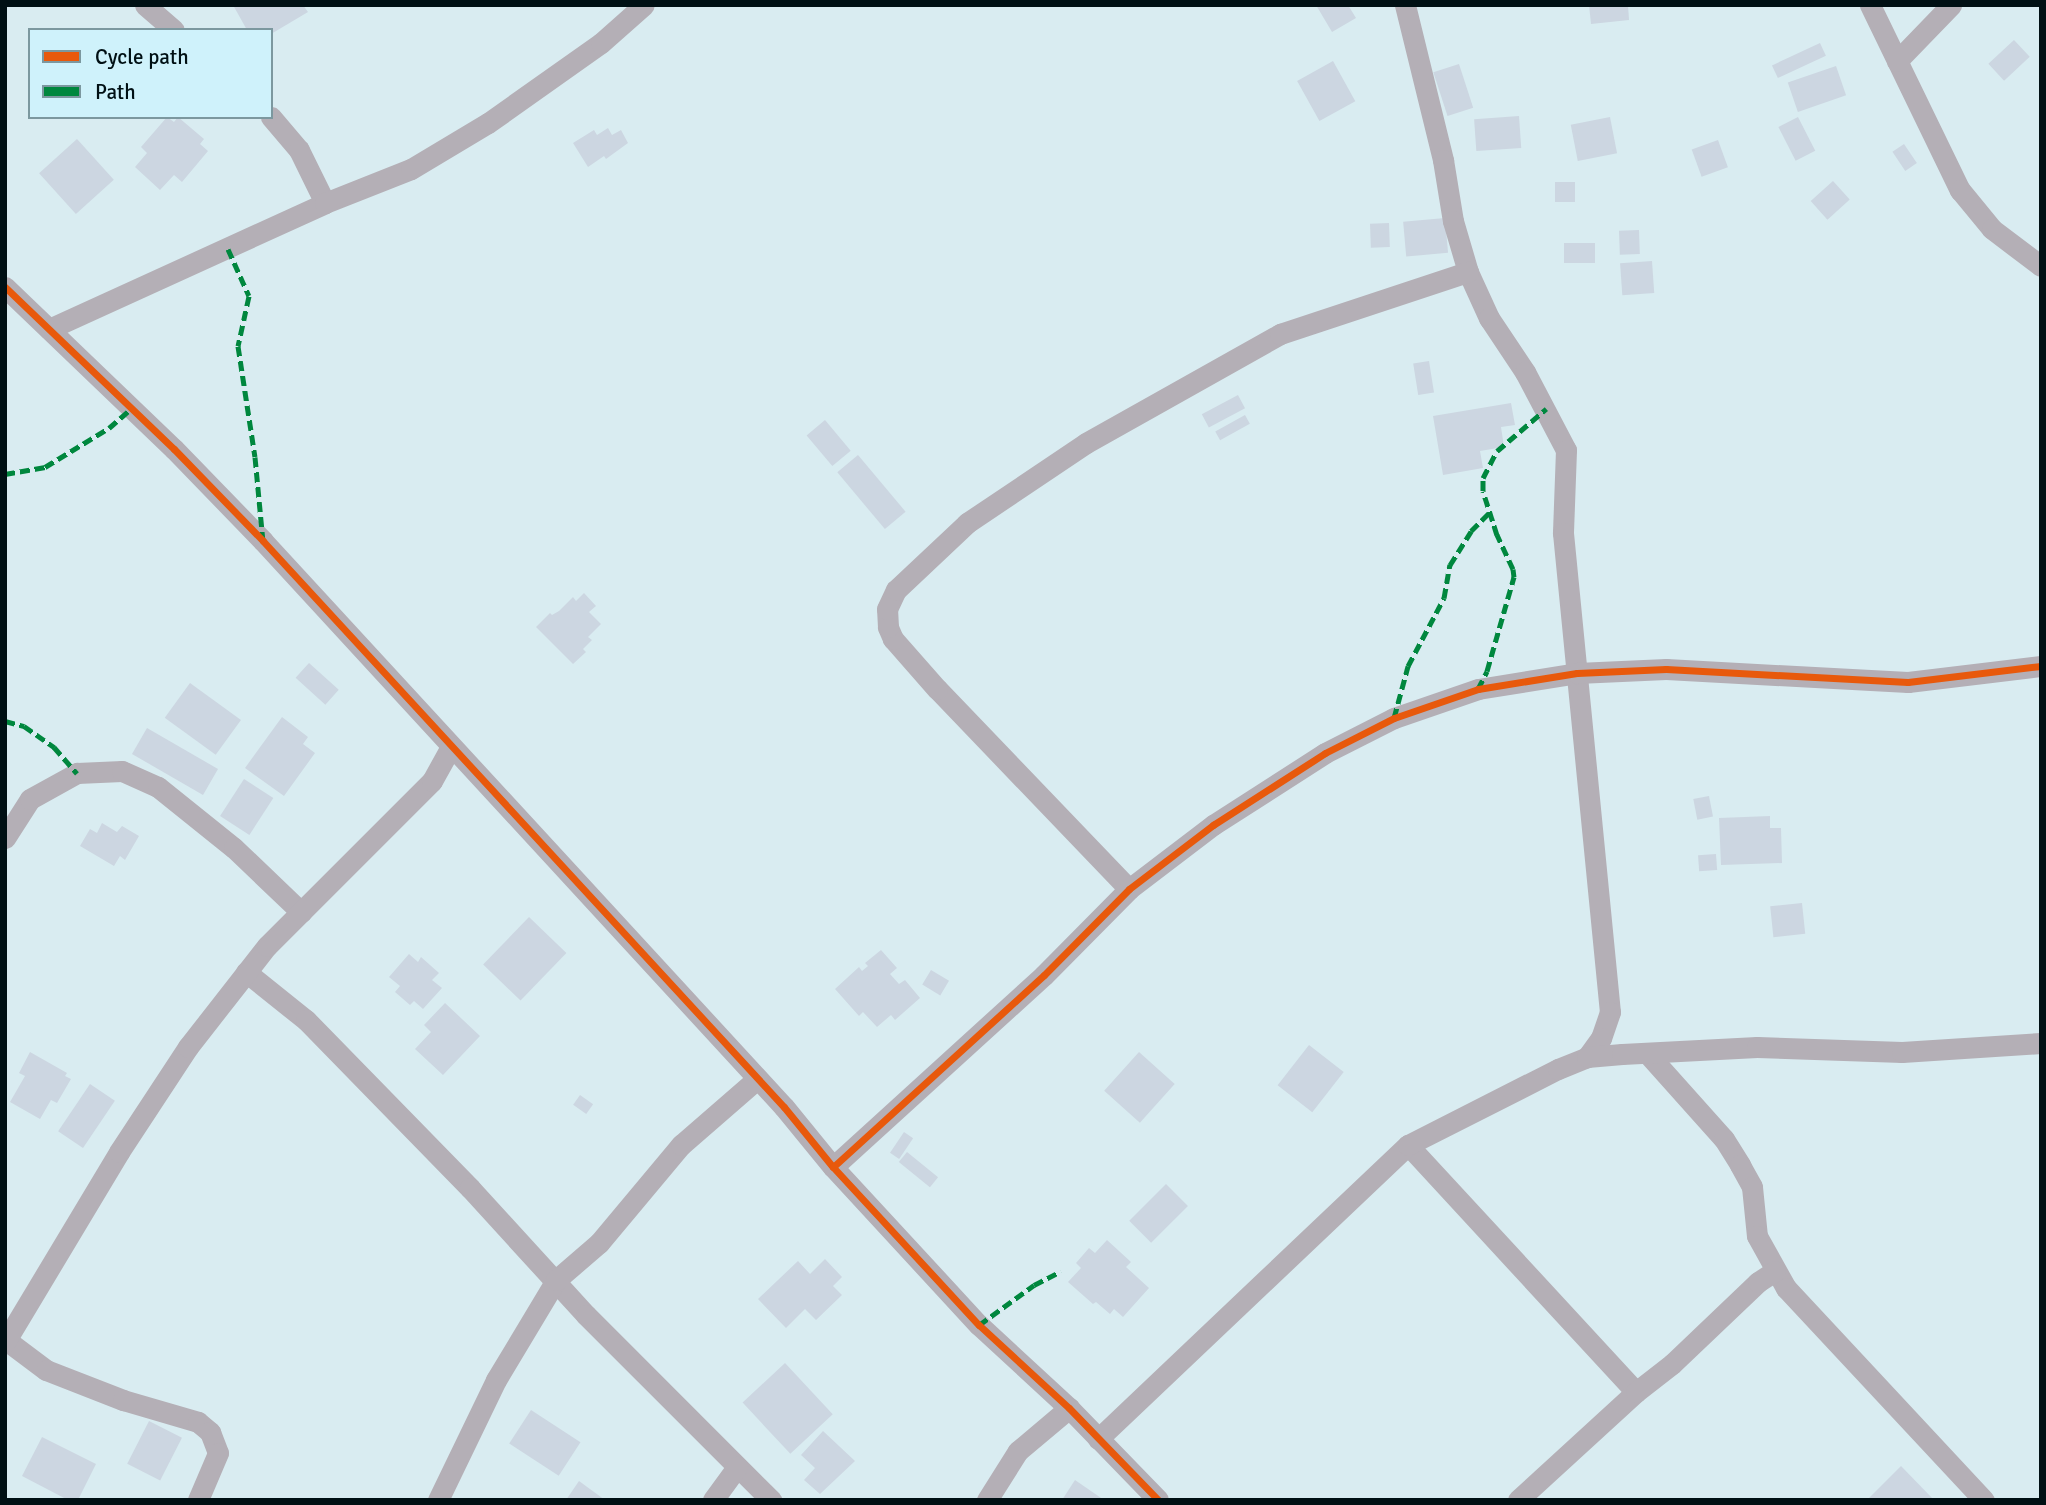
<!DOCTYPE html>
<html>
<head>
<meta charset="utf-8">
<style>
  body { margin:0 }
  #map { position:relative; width:2046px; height:1505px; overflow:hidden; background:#d9ecf1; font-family:Signika,sans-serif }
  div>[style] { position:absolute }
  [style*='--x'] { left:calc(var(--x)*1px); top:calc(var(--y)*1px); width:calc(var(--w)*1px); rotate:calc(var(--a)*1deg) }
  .building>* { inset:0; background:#ccd6e1; transform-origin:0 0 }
  .street>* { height:21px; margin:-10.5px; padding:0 10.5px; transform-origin:10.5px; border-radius:10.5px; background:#b4afb6 }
  .quiet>* { height:5px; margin-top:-2.5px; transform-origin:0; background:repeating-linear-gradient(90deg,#00873e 0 10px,transparent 0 15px) }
  .cycleway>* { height:7px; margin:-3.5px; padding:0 3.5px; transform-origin:3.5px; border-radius:3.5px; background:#e8590c }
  span { translate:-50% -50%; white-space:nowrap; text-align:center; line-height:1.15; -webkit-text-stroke:5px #cff2fb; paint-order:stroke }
  .frame { position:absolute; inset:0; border:7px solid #001014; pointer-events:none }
  .legend { position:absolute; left:28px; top:28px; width:245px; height:91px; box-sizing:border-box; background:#cff2fb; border:2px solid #7c989f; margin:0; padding:9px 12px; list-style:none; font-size:21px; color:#001014 }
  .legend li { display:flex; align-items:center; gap:14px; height:35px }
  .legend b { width:35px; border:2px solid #7c989f }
</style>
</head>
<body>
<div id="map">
  <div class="building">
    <div style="clip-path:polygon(233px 5px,303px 5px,308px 12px,271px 34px,271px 30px,247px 30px)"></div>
    <div style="clip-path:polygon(1316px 5px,1348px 5px,1356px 18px,1332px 32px)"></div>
    <div style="clip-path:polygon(1589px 5px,1628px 5px,1629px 20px,1591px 24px)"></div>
    <div style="left:2014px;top:40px;width:23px;height:35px;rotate:47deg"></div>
    <div style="left:1820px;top:43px;width:14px;height:53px;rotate:65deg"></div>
    <div style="left:1333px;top:61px;width:46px;height:41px;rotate:61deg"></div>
    <div style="left:1459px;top:64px;width:46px;height:27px;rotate:72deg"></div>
    <div style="left:1836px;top:66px;width:31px;height:51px;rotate:71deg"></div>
    <div style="left:1519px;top:116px;width:32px;height:45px;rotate:86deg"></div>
    <div style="clip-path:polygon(167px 117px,174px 122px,178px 117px,204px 139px,200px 144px,208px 151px,182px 182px,174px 175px,160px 190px,135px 167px,147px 153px,141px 147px)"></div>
    <div style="left:1610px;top:117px;width:37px;height:40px;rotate:79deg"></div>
    <div style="left:1798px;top:117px;width:38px;height:22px;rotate:63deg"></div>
    <div style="clip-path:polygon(608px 128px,612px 135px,621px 130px,628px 143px,606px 159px,604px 156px,588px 167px,573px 143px,594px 130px,597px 135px)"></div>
    <div style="left:77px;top:139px;width:55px;height:51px;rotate:48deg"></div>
    <div style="left:1718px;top:140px;width:29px;height:28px;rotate:70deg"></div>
    <div style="left:1904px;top:144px;width:23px;height:14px;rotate:56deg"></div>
    <div style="left:1833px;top:181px;width:25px;height:30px;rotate:48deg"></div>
    <div style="left:1555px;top:182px;width:20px;height:20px"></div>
    <div style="left:1445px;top:218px;width:35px;height:42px;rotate:85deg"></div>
    <div style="left:1389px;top:223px;width:24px;height:19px;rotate:88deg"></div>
    <div style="left:1639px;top:230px;width:24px;height:20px;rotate:88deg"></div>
    <div style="left:1564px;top:243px;width:31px;height:20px"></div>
    <div style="left:1652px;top:261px;width:32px;height:32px;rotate:86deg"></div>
    <div style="left:1429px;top:361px;width:32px;height:16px;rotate:81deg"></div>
    <div style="left:1238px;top:395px;width:15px;height:41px;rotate:62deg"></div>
    <div style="clip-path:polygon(1511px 403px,1515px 425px,1501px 427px,1504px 447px,1480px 451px,1483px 468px,1443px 475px,1433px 416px)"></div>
    <div style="left:1245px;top:415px;width:10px;height:34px;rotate:61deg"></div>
    <div style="left:825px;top:420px;width:40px;height:24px;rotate:50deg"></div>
    <div style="left:858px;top:455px;width:74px;height:27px;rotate:50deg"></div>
    <div style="clip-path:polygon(584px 593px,596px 606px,589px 612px,601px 624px,588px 637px,592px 640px,583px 649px,586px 652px,573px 664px,536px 627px,550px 613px,552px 615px,559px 611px,573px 597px,576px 601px)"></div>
    <div style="left:309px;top:663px;width:40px;height:20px;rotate:42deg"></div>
    <div style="left:190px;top:683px;width:63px;height:43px;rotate:36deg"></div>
    <div style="clip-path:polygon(282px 717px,308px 737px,303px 744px,315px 753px,284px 796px,245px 768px)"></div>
    <div style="left:147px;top:728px;width:82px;height:30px;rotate:30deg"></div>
    <div style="left:244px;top:779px;width:35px;height:44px;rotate:33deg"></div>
    <div style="left:1709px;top:796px;width:21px;height:16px;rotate:79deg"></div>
    <div style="clip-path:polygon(1770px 816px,1770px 828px,1781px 828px,1782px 863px,1721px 865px,1719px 818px)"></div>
    <div style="clip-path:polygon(102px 823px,117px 832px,122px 826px,139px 836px,125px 860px,120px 856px,114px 866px,80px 846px,90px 829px,97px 833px)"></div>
    <div style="left:1716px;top:854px;width:16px;height:18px;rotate:86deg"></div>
    <div style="left:1802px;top:903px;width:31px;height:32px;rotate:84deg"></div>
    <div style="left:529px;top:917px;width:52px;height:66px;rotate:44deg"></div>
    <div style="clip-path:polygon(881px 950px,897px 968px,890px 974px,899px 984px,905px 980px,920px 998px,895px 1020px,891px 1015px,877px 1027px,863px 1012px,859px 1016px,835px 989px,859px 967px,862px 971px,868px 966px,865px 963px)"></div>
    <div style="clip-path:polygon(409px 954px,418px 962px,421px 957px,439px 973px,432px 980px,442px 988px,423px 1009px,414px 1001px,410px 1005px,395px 992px,400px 986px,389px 977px)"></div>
    <div style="left:931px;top:970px;width:21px;height:17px;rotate:31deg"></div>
    <div style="clip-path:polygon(445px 1003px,480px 1036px,443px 1075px,415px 1049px,431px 1032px,424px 1025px)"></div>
    <div style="left:1309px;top:1045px;width:44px;height:51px;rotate:38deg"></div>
    <div style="clip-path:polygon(30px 1052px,67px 1073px,65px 1076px,71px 1079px,57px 1103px,51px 1100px,40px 1119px,10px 1102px,25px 1076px,19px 1073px)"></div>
    <div style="left:1139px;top:1052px;width:48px;height:52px;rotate:42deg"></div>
    <div style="left:90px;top:1084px;width:30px;height:57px;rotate:34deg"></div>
    <div style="left:580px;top:1095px;width:16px;height:12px;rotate:35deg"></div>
    <div style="left:904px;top:1132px;width:11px;height:25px;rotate:34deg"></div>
    <div style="left:907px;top:1152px;width:40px;height:13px;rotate:39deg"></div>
    <div style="left:1166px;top:1184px;width:31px;height:52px;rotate:45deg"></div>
    <div style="clip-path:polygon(1107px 1240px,1131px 1262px,1126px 1267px,1149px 1288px,1123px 1317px,1114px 1309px,1110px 1314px,1096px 1302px,1093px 1304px,1068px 1282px,1081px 1268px,1076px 1263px,1089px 1248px,1095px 1253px)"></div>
    <div style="clip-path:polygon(825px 1259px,842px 1277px,833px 1286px,842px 1295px,816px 1320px,805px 1309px,786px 1328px,758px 1299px,798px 1261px,810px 1274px)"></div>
    <div style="left:785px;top:1363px;width:70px;height:58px;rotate:47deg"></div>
    <div style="left:531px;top:1410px;width:59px;height:40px;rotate:33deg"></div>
    <div style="left:149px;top:1421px;width:37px;height:48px;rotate:27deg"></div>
    <div style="clip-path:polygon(823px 1431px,855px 1461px,820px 1494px,804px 1480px,815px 1468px,801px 1455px)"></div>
    <div style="clip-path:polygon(42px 1437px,96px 1464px,78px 1500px,68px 1500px,22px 1476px)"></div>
    <div style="clip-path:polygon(1901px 1466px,1934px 1500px,1867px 1500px)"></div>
    <div style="clip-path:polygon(1075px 1480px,1104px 1500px,1062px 1500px)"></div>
    <div style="clip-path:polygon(579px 1481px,605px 1500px,566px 1500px)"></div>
  </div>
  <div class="street">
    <div style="--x:145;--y:5;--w:38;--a:41"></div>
    <div style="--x:1405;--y:5;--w:160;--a:76.2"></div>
    <div style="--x:1443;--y:160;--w:62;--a:80.7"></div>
    <div style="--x:1453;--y:221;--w:53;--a:73.6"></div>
    <div style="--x:1468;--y:272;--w:51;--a:65.5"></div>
    <div style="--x:1489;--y:318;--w:65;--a:56.3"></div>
    <div style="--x:1525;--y:372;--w:88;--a:62.3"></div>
    <div style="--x:1566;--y:450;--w:83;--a:92.1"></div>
    <div style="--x:1563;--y:533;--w:481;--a:84.4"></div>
    <div style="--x:1610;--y:1012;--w:28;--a:109"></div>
    <div style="--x:1601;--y:1038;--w:24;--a:126"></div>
    <div style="--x:1870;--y:5;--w:206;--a:64.1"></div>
    <div style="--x:1960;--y:190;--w:50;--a:50.6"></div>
    <div style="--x:1992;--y:229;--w:61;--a:37.1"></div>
    <div style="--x:1897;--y:61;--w:78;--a:-46"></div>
    <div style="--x:271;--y:117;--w:43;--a:49.7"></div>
    <div style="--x:299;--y:150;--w:59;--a:63.9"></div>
    <div style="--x:5;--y:287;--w:234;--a:43.8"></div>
    <div style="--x:174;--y:449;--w:128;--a:45.9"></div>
    <div style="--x:263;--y:541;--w:769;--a:47.37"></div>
    <div style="--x:784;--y:1107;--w:77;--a:50.8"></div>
    <div style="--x:833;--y:1167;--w:215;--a:47.3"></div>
    <div style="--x:979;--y:1325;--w:122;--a:42.7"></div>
    <div style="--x:1069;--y:1408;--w:128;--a:45.9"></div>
    <div style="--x:49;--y:329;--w:303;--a:-24.5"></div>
    <div style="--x:325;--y:203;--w:92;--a:-21.6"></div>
    <div style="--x:411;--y:169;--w:90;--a:-30.9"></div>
    <div style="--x:488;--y:123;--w:138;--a:-35.3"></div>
    <div style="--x:601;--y:43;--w:57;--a:-41.5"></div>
    <div style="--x:5;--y:838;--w:46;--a:-57.3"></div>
    <div style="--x:30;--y:799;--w:54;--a:-29"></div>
    <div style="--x:77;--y:773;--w:45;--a:-2.5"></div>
    <div style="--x:122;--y:771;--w:39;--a:24"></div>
    <div style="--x:158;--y:787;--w:97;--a:38.8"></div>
    <div style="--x:234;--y:848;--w:93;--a:43.7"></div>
    <div style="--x:1129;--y:889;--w:277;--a:-133.8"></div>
    <div style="--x:937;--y:689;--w:67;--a:-131.3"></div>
    <div style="--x:893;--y:639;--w:13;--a:-113"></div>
    <div style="--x:888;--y:627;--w:18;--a:-93"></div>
    <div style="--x:887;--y:609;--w:21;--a:-65"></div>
    <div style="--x:896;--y:590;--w:98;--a:-43.3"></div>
    <div style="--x:967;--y:523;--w:143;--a:-33.9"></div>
    <div style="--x:1086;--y:443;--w:223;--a:-29.3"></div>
    <div style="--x:1280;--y:334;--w:198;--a:-18.3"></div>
    <div style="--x:246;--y:972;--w:77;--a:38.7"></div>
    <div style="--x:306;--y:1020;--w:235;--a:45.7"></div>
    <div style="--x:470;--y:1188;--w:172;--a:47.6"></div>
    <div style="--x:586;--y:1315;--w:262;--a:45"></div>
    <div style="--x:1647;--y:1053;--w:115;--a:48.2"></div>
    <div style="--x:1724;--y:1139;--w:31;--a:58"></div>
    <div style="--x:1740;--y:1165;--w:25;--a:61"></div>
    <div style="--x:1752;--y:1187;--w:49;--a:84.2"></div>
    <div style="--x:1757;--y:1236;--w:60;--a:60.9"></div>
    <div style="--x:1786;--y:1288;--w:290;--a:47"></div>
    <div style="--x:1408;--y:1145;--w:336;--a:47.3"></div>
    <div style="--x:833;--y:1167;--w:285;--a:-42.3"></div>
    <div style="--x:1044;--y:975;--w:121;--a:-45.3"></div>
    <div style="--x:1129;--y:889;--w:106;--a:-37.3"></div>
    <div style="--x:1213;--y:825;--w:133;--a:-32.7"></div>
    <div style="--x:1325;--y:753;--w:77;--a:-26.9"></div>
    <div style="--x:1394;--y:718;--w:89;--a:-19"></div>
    <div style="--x:1478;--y:689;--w:100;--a:-9.2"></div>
    <div style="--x:1577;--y:673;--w:89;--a:-2.6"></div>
    <div style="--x:1666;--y:669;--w:242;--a:3.1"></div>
    <div style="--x:1908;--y:682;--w:134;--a:-6.9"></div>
    <div style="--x:6;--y:1340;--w:50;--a:36.9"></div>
    <div style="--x:46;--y:1370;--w:83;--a:21.3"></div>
    <div style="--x:123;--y:1400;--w:78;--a:16.3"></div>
    <div style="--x:198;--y:1422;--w:16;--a:40"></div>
    <div style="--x:210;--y:1432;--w:22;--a:69"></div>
    <div style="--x:218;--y:1453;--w:51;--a:113.1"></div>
    <div style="--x:5;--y:1342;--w:222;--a:-59"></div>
    <div style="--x:119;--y:1152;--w:126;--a:-56.7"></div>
    <div style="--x:188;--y:1047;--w:128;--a:-52"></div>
    <div style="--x:267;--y:946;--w:233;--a:-45"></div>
    <div style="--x:432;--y:781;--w:39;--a:-61"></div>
    <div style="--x:1098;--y:1439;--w:427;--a:-43.5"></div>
    <div style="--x:1408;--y:1145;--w:168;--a:-26.9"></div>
    <div style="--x:1558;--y:1069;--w:31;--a:-22"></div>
    <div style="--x:1587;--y:1057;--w:35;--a:-5"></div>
    <div style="--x:1622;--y:1054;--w:135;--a:-3"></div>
    <div style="--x:1757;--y:1047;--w:145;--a:2"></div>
    <div style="--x:1902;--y:1052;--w:139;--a:-3.7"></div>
    <div style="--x:438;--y:1500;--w:133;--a:-64.2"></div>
    <div style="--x:496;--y:1380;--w:117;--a:-59"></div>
    <div style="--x:556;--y:1280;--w:57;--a:-40.7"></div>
    <div style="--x:599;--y:1243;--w:128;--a:-50.1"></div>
    <div style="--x:681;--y:1145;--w:101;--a:-41"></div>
    <div style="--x:713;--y:1500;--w:41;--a:-54"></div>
    <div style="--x:987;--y:1500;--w:58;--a:-57.7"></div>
    <div style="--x:1018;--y:1451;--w:67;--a:-40.1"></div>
    <div style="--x:1518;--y:1500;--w:160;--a:-42.5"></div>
    <div style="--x:1636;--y:1392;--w:46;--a:-37.9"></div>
    <div style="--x:1672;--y:1364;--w:119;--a:-43.6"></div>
    <div style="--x:1758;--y:1282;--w:20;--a:-33"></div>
  </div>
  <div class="quiet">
    <div style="--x:228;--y:249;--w:51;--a:65.9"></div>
    <div style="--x:249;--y:296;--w:51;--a:102.4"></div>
    <div style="--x:238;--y:346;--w:112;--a:81.3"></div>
    <div style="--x:255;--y:457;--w:84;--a:84.6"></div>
    <div style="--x:5;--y:474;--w:41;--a:-9.9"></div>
    <div style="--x:45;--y:467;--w:75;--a:-31.4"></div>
    <div style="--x:109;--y:428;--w:29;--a:-41"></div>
    <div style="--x:1478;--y:689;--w:20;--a:-63"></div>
    <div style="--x:1487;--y:671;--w:98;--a:-74"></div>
    <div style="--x:1514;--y:577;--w:8;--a:-97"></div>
    <div style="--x:1513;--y:569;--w:38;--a:-115"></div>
    <div style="--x:1497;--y:535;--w:46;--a:-107.7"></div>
    <div style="--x:1483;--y:491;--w:13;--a:-90"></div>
    <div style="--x:1483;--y:478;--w:30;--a:-63"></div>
    <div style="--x:1497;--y:451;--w:65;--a:-40.6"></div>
    <div style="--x:1394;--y:718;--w:54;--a:-74.9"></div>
    <div style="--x:1408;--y:666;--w:77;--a:-62.1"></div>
    <div style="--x:1444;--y:598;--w:34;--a:-80"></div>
    <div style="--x:1450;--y:565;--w:40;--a:-58"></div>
    <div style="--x:1471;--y:531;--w:25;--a:-45"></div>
    <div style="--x:5;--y:721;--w:20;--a:15"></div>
    <div style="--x:24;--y:726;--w:37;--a:35"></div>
    <div style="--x:54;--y:747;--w:35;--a:49"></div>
    <div style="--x:979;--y:1325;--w:68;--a:-36"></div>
    <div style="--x:1034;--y:1285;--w:30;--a:-27"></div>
  </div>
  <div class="cycleway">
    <div style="--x:5;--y:287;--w:234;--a:43.8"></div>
    <div style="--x:174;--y:449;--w:128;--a:45.9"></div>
    <div style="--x:263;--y:541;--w:769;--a:47.37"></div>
    <div style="--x:784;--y:1107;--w:77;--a:50.8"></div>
    <div style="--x:833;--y:1167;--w:215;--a:47.3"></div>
    <div style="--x:979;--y:1325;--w:122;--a:42.7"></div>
    <div style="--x:1069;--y:1408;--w:128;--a:45.9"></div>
    <div style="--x:833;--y:1167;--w:285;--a:-42.3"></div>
    <div style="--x:1044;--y:975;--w:121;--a:-45.3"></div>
    <div style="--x:1129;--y:889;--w:106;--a:-37.3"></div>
    <div style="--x:1213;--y:825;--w:133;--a:-32.7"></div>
    <div style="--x:1325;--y:753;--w:77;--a:-26.9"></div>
    <div style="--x:1394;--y:718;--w:89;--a:-19"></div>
    <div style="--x:1478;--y:689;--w:100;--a:-9.2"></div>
    <div style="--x:1577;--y:673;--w:89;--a:-2.6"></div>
    <div style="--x:1666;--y:669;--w:242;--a:3.1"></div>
    <div style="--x:1908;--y:682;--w:134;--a:-6.9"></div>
  </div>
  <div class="frame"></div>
  <ul class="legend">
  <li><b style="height:9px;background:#e8590c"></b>Cycle path</li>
  <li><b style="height:9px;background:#00873e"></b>Path</li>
  </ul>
</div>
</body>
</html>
